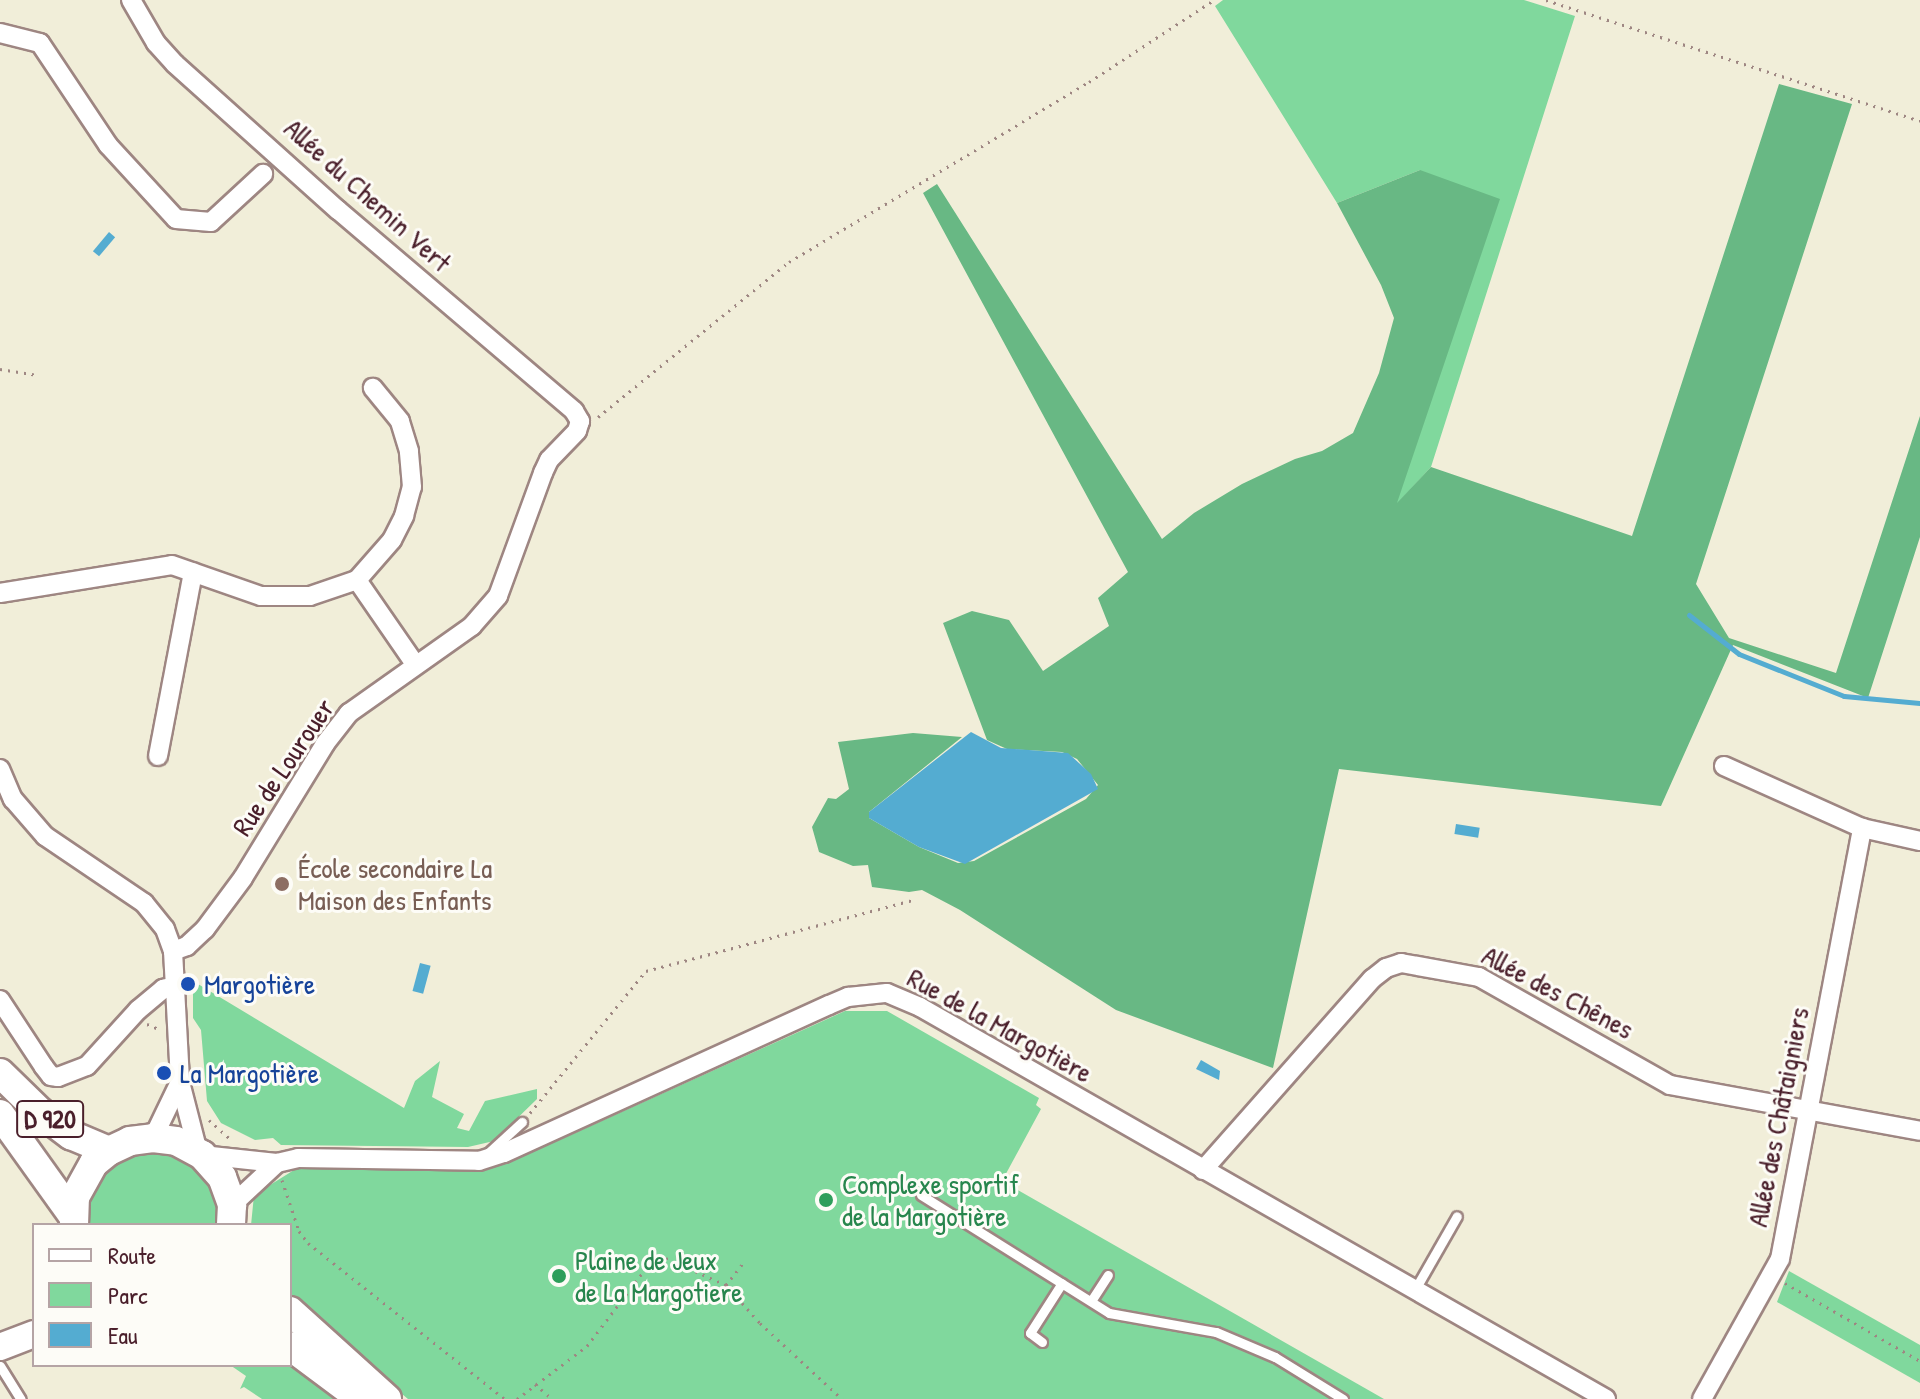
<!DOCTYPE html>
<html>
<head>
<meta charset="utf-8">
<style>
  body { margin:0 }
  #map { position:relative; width:1920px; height:1399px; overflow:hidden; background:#f1eed9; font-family:"Patrick Hand",sans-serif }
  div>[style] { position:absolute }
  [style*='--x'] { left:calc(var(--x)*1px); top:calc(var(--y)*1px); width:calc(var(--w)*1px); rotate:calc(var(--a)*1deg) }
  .green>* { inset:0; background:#80d89d }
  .forest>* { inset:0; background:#68b884 }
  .water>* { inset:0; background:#54acd1; transform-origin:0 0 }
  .stream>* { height:5px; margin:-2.5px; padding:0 2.5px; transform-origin:2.5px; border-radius:2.5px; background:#54acd1 }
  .path>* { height:3px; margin-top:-1.5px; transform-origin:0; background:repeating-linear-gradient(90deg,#9e8682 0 2px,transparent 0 8px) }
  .roads { filter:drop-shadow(2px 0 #9e8682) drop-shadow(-2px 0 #9e8682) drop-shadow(0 2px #9e8682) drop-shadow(0 -2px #9e8682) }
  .lane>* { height:9px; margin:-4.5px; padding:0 4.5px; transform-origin:4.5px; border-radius:4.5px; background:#fff }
  .street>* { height:18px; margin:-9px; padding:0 9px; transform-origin:9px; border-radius:9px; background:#fff }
  .secondary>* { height:26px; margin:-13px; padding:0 13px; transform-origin:13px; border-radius:13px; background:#fff }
  .primary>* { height:28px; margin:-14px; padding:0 14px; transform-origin:14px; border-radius:14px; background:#fff }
  .dots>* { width:22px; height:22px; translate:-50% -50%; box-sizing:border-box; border:4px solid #fdfcf7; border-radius:50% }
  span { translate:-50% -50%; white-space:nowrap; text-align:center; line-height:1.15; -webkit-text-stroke:6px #fdfcf7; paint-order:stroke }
  .shield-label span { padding:2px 6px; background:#fdfcf7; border:2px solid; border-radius:6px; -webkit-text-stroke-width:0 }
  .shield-label { font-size:26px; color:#4a1f2b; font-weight:700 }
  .street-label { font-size:28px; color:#4a1f2b }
  .education-label { font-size:28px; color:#785e54 }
  .left { translate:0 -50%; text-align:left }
  .transit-label { font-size:28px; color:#164399 }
  .leisure-label { font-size:28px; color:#27864d }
  .legend { position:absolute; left:32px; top:1223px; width:260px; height:144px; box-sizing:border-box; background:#fdfcf7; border:2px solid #b5a4a5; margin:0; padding:10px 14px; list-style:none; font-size:24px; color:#4a1f2b }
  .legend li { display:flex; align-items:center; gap:16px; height:40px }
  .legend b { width:40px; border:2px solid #b5a4a5 }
</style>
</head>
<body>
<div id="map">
  <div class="green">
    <div style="clip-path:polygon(1223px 0,1524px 0,1575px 16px,1431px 467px,1396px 505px,1420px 170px,1337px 203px,1215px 6px)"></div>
    <div style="clip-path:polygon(193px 981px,404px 1108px,415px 1081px,440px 1061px,432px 1097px,464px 1114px,457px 1128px,469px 1131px,485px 1101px,537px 1089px,537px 1099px,494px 1141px,468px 1147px,281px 1145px,273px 1138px,255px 1140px,221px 1123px,207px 1101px,201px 1030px,193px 1018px)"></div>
    <div style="clip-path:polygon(845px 1011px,887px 1011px,1039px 1098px,1036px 1105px,1041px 1109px,1002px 1181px,1384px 1399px,408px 1399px,307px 1315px,290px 1297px,290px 1225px,251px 1225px,254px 1195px,294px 1170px,310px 1166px,477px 1171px,566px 1137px)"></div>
    <div style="clip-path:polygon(109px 1151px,198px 1152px,231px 1225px,74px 1225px)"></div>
    <div style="clip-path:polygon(1789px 1271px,1920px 1345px,1920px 1383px,1777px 1302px)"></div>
    <div style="clip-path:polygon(290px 1354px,346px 1399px,262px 1399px,244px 1387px,240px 1389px,246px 1376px,230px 1365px,290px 1365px)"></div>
  </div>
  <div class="forest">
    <div style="clip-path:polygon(1779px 84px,1852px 104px,1696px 584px,1729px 638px,1836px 673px,1920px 416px,1920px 537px,1868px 698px,1733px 645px,1661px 806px,1339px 769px,1273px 1068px,1116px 1010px,960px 910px,922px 890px,909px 892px,872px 887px,868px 865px,853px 866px,819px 852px,812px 827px,828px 798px,836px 799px,849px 789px,838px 742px,913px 733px,962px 737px,869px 812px,869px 818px,919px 847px,958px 863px,974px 861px,1086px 799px,1098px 785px,1077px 759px,1062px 752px,1007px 749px,987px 740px,943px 623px,972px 611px,1009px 620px,1043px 671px,1109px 626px,1098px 598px,1128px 572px,923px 193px,937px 184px,1162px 539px,1194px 513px,1242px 484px,1295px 459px,1322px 451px,1353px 433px,1379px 373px,1394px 318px,1381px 285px,1337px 203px,1420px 170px,1500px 199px,1397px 503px,1431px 467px,1632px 536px)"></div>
  </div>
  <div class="water">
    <div style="left:109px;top:232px;width:8px;height:25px;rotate:40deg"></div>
    <div style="clip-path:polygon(971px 732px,1001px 748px,1068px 753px,1091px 774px,1098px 789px,965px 864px,919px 847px,869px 818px,869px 812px)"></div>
    <div style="left:1456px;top:824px;width:24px;height:10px;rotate:9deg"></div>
    <div style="left:420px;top:963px;width:11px;height:29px;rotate:15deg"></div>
    <div style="clip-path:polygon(1201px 1060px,1220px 1071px,1219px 1080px,1196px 1069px)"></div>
  </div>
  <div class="stream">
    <div style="--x:1689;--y:615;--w:63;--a:38"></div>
    <div style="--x:1739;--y:654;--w:113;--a:21.8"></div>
    <div style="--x:1844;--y:696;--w:76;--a:5.3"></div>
  </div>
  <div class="path">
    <div style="--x:1546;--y:0;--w:393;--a:17.9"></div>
    <div style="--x:0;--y:369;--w:38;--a:9"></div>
    <div style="--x:598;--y:417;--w:246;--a:-39.1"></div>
    <div style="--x:789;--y:262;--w:350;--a:-31"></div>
    <div style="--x:1089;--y:82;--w:149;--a:-33.3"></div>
    <div style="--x:147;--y:1024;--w:15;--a:23"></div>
    <div style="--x:530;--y:1113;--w:183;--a:-50.8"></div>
    <div style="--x:646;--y:971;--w:276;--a:-14.9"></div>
    <div style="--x:209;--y:1120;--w:28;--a:42"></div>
    <div style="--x:282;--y:1180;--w:54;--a:71.6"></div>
    <div style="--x:299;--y:1231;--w:15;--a:53"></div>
    <div style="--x:308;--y:1243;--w:251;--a:38.4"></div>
    <div style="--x:1785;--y:1283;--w:156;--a:30"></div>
    <div style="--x:726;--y:1285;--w:51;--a:48.2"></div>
    <div style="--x:760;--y:1323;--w:112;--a:42.8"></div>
    <div style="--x:535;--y:1384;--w:23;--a:41"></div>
    <div style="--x:517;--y:1399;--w:88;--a:-37.1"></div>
    <div style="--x:587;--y:1346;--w:99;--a:-52.8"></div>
    <div style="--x:647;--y:1267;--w:21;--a:-25"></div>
    <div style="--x:666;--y:1258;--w:66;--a:24.2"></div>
    <div style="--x:726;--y:1285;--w:29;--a:-52"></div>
  </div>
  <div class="roads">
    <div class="lane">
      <div style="--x:488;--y:1153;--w:46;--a:-42.4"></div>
      <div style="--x:921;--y:1195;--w:222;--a:32.1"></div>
      <div style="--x:1109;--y:1313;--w:109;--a:10.1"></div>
      <div style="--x:1216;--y:1332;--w:64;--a:23"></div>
      <div style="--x:1275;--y:1357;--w:80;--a:31.7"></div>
      <div style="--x:1414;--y:1291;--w:86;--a:-60.2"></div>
      <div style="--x:1091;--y:1301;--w:31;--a:-57"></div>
      <div style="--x:1042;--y:1342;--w:15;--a:-143"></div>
      <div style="--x:1030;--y:1333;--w:59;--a:-57.4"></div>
      <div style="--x:0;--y:1366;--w:39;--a:58"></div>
    </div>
    <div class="street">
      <div style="--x:131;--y:0;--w:50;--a:59.8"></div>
      <div style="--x:156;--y:43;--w:28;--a:48"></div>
      <div style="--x:175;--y:64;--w:219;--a:41.9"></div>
      <div style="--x:338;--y:210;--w:310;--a:40.4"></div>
      <div style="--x:574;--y:411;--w:12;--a:59"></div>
      <div style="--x:580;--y:421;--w:10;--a:107"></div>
      <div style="--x:577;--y:431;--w:40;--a:134"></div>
      <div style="--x:549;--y:460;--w:14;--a:115"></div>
      <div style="--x:543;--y:473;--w:131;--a:110.1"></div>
      <div style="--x:498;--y:596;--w:40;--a:131"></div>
      <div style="--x:472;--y:626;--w:151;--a:144.7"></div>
      <div style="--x:349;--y:713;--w:39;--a:128"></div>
      <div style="--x:325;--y:744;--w:157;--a:121.5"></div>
      <div style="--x:243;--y:878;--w:64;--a:126.7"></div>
      <div style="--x:205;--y:929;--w:25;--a:137"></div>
      <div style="--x:187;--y:946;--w:15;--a:160"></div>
      <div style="--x:0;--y:33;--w:41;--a:14"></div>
      <div style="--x:40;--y:43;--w:123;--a:56.3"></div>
      <div style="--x:108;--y:145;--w:100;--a:47.4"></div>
      <div style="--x:176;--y:219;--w:35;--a:5"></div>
      <div style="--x:211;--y:222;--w:71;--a:-42.7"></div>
      <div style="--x:357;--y:580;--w:102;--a:55.4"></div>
      <div style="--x:0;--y:593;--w:174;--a:-9.2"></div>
      <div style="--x:172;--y:565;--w:94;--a:19.2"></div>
      <div style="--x:261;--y:596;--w:49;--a:0"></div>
      <div style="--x:310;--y:596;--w:50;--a:-18.8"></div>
      <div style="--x:357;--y:580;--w:53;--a:-48.8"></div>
      <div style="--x:392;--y:540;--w:27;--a:-63"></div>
      <div style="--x:404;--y:516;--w:30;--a:-75"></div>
      <div style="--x:412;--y:487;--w:36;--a:-95"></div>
      <div style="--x:409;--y:451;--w:31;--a:-107"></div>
      <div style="--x:400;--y:421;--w:43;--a:-129.3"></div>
      <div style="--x:158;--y:756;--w:187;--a:-79.2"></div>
      <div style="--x:1724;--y:766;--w:151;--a:24.2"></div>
      <div style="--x:1862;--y:828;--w:59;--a:12.6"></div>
      <div style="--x:0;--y:769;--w:33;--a:67"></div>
      <div style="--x:13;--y:799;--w:49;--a:49.1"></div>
      <div style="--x:45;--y:836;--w:120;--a:34.1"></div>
      <div style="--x:144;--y:903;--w:33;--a:51"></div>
      <div style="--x:165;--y:929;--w:23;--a:70"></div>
      <div style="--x:173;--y:951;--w:131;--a:86.9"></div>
      <div style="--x:180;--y:1082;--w:72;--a:75.6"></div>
      <div style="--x:0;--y:1000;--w:80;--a:56.7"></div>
      <div style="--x:44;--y:1067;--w:11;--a:52"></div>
      <div style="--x:51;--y:1076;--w:7;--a:8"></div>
      <div style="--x:58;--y:1077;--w:31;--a:-21"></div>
      <div style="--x:87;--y:1066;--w:76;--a:-47.7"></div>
      <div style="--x:138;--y:1010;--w:33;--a:-40"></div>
      <div style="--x:163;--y:989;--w:12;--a:-14"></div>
      <div style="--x:153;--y:1138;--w:62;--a:-64.3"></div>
      <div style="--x:202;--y:1155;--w:75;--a:6.1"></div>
      <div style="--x:277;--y:1163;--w:22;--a:-13"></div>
      <div style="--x:298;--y:1158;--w:181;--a:0.9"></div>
      <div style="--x:479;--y:1161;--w:26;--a:-18"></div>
      <div style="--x:504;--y:1153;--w:357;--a:-24.5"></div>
      <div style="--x:829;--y:1005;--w:21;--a:-23"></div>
      <div style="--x:848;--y:997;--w:39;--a:-6"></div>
      <div style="--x:887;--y:993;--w:36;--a:23"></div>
      <div style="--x:920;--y:1007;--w:790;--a:29.74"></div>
      <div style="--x:1203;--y:1170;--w:255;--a:-48.5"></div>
      <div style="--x:1372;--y:979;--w:18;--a:-38"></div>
      <div style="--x:1386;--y:968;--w:16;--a:-18"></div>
      <div style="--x:1401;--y:963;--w:79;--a:10.2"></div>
      <div style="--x:1479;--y:977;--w:219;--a:29.5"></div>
      <div style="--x:1670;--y:1085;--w:254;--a:10.4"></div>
      <div style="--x:232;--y:1205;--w:62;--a:-43"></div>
      <div style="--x:1702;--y:1399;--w:160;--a:-60.9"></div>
      <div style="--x:1780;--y:1259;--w:439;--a:-79.2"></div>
    </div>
    <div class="secondary">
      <div style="--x:0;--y:1347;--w:36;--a:-21"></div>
    </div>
    <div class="primary">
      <div style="--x:0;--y:1073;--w:56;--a:44.3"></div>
      <div style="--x:40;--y:1112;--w:39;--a:37"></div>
      <div style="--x:71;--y:1135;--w:41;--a:22.8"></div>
      <div style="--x:0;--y:1114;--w:125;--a:54.4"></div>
      <div style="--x:74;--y:1225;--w:28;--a:-88"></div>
      <div style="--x:75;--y:1197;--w:39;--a:-61"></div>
      <div style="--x:94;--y:1163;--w:19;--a:-39"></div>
      <div style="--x:109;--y:1151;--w:23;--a:-25"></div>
      <div style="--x:130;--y:1141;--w:23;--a:-7"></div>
      <div style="--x:153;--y:1138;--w:23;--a:7"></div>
      <div style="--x:176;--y:1141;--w:30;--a:28"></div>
      <div style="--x:202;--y:1155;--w:30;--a:48"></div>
      <div style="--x:222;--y:1177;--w:30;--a:70"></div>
      <div style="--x:232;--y:1205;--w:20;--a:93"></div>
      <div style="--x:290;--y:1311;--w:131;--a:42.2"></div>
      <div style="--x:290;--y:1346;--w:89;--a:36.7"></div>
    </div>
  </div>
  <div class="dots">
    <div style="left:282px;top:884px;background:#8d6e63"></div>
    <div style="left:188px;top:984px;background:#1a4fb4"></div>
    <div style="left:164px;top:1073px;background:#1a4fb4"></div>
    <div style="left:826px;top:1200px;background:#2e9e5b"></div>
    <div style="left:559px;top:1276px;background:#2e9e5b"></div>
  </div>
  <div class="shield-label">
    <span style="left:50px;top:1119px">D 920</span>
  </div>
  <div class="street-label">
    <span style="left:368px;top:195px;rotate:42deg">Allée du Chemin Vert</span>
    <span style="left:283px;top:767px;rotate:-56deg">Rue de Lourouer</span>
    <span style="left:1558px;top:992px;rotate:28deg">Allée des Chênes</span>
    <span style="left:1000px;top:1025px;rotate:29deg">Rue de la Margotière</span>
    <span style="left:1778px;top:1117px;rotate:-79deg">Allée des Châtaigniers</span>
  </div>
  <div class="education-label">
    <span class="left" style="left:298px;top:884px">École secondaire La<br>Maison des Enfants</span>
  </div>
  <div class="transit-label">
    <span class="left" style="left:204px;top:984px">Margotière</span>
    <span class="left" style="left:180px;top:1073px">La Margotière</span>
  </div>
  <div class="leisure-label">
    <span class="left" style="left:842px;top:1200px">Complexe sportif<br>de la Margotière</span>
    <span class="left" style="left:575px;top:1276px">Plaine de Jeux<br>de La Margotiere</span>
  </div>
  <ul class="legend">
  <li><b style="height:10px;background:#fff"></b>Route</li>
  <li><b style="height:22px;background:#80d89d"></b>Parc</li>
  <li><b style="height:22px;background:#54acd1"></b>Eau</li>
  </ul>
</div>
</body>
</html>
